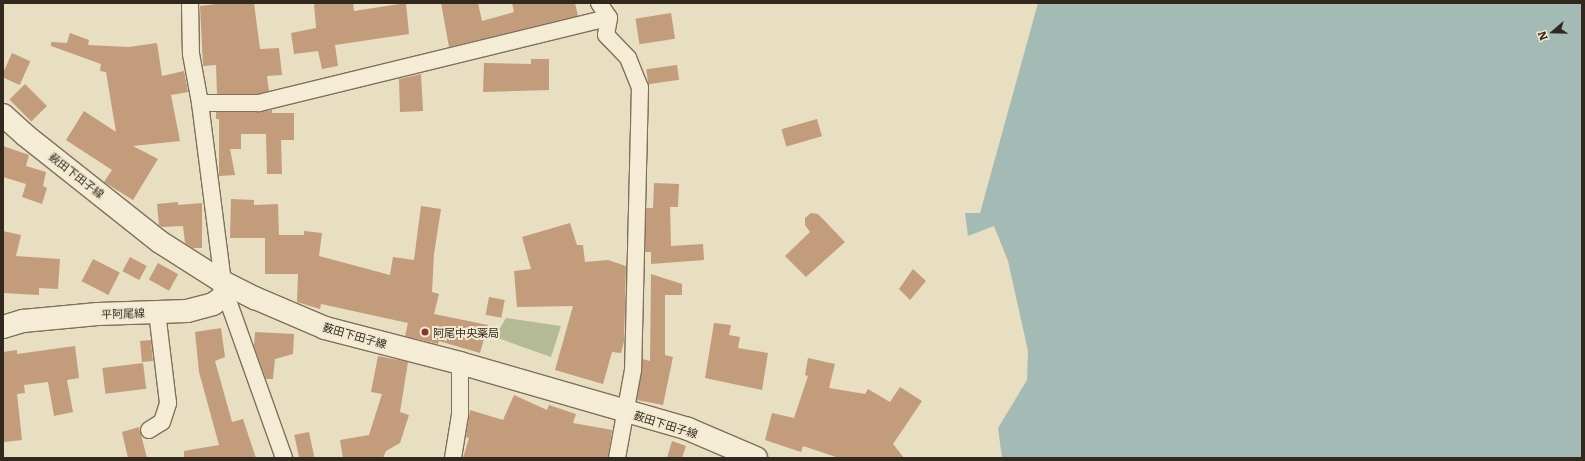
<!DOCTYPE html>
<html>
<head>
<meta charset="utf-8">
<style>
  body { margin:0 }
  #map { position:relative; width:1585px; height:461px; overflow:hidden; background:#e8dec2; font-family:Literata,"Noto Sans JP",serif }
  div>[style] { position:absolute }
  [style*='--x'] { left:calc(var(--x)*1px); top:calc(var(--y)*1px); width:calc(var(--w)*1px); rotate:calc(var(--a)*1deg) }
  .cemetery>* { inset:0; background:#b4ba96 }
  .water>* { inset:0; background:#a4bbb5 }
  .building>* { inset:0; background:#c29c7b; transform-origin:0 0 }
  .roads { filter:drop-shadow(1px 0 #80705b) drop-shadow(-1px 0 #80705b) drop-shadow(0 1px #80705b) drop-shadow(0 -1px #80705b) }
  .minor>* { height:16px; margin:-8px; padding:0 8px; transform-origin:8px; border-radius:8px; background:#f4ecd4 }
  .secondary>* { height:22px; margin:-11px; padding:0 11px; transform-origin:11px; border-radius:11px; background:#f4ecd4 }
  .dots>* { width:11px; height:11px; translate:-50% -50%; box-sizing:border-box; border:2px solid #f1e9d0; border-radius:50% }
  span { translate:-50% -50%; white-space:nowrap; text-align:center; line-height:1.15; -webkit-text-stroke:4px #f1e9d0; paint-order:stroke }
  .street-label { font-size:11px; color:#31281e }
  .poi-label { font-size:11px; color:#31281e }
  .left { translate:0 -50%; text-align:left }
  .frame { position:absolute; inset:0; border:4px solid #31281e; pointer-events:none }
  .north { position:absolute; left:1533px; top:12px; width:40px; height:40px; -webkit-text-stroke:3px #f1e9d0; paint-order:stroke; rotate:250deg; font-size:11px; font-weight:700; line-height:16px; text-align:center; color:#31281e }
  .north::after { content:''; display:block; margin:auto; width:14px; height:18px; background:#31281e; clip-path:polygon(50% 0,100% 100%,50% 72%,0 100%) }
</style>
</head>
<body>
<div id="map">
  <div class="cemetery">
    <div style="clip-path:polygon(506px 318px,561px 326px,551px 357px,495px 337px)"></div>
  </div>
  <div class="water">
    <div style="clip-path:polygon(1038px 3px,1582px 3px,1582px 458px,1002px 458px,998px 428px,1027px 380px,1028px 351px,1008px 261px,994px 226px,968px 236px,965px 213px,980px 213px)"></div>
  </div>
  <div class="building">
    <div style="clip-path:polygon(225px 3px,254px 3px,260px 49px,279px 48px,282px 75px,267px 76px,269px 91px,258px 94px,217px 94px,216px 65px,203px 66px,200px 6px)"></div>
    <div style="clip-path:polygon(314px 3px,353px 3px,354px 11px,406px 3px,409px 34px,335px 45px,338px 66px,322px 69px,318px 51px,294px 54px,291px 33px,316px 28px)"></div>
    <div style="clip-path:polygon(441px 3px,478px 3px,482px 21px,514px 12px,512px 3px,575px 3px,578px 16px,449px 47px)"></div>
    <div style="left:671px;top:13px;width:26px;height:36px;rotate:81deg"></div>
    <div style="clip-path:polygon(70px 33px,89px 40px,88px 45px,129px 47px,157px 43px,162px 76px,184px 71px,188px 92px,171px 95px,180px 141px,133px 146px,158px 159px,133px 200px,104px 182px,112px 170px,66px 140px,84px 111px,116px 132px,106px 72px,100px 71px,101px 64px,51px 46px,51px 42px,67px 43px)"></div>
    <div style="left:12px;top:53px;width:20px;height:26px;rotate:24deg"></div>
    <div style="clip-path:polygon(531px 59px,549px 59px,549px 90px,483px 92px,484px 63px,531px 64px)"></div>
    <div style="left:677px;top:65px;width:15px;height:31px;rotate:82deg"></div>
    <div style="clip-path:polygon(421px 74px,423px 111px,400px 112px,399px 79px)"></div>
    <div style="left:25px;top:84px;width:31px;height:22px;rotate:45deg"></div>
    <div style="clip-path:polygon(272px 110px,272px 113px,294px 113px,294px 140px,281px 140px,282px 174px,267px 174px,266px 134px,241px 134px,241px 149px,230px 149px,235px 175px,219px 176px,219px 119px,216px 119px,216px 112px,259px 112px)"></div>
    <div style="left:817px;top:119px;width:18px;height:37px;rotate:74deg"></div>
    <div style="clip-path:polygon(3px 146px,29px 155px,26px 166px,46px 172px,43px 186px,47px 188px,42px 204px,22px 197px,26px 184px,3px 177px)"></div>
    <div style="clip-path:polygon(654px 183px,679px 184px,678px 207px,670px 207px,671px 246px,703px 244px,704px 260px,651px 264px,651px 252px,645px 252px,646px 208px,653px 208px)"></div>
    <div style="clip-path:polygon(231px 199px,254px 200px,254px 205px,278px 204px,279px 235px,304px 235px,304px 231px,322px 233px,319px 256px,390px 275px,393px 257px,414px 260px,421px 206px,441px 209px,434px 254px,432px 292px,439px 294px,434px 314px,488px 325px,480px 353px,439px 341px,438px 344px,405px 336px,408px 323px,321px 304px,320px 309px,297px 302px,298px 274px,265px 274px,265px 238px,230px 238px)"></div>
    <div style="clip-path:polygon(178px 202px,178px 205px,202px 203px,202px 248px,193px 248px,185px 243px,183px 226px,162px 227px,159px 225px,157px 204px)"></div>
    <div style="clip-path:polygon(811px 213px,818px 214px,845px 242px,806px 277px,785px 256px,810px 232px,805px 225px,805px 218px)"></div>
    <div style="clip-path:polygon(570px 223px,577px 245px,583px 245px,585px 262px,608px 260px,626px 266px,624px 341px,621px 353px,612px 352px,603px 384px,555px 370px,573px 306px,517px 307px,514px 271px,531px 269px,522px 237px)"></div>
    <div style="clip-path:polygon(3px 231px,21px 235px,16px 256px,60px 259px,58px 289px,39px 288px,39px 295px,3px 293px)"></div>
    <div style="left:130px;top:257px;width:19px;height:16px;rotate:28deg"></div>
    <div style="left:93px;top:259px;width:30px;height:25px;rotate:27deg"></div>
    <div style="left:158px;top:263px;width:23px;height:19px;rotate:29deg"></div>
    <div style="clip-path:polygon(913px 269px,926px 281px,910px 300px,899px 289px)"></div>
    <div style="clip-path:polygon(651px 274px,682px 284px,682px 295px,665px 295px,665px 355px,673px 357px,663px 405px,637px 400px,643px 359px,650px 361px)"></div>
    <div style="left:489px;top:297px;width:16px;height:18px;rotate:11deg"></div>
    <div style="clip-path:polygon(714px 323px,731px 325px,729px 335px,740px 337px,738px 348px,768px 353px,762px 390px,705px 378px)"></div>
    <div style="clip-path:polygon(221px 328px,225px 357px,215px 361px,232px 422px,243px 419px,256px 458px,184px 458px,184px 451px,219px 445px,199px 372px,195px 332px)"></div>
    <div style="clip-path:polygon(255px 332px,294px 334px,293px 354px,275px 359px,273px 379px,266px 379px,254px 346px)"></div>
    <div style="left:151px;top:340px;width:21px;height:11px;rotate:85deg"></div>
    <div style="clip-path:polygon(75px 346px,79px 378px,67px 380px,73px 412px,54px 416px,48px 382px,24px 385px,25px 393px,17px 394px,22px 440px,4px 442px,3px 352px,17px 350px,17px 354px)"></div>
    <div style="clip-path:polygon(378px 356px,408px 362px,400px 412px,409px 415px,400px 443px,386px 451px,383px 458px,343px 458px,340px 440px,369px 435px,382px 394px,371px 392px)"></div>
    <div style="clip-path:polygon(808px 358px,835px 364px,829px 388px,865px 394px,868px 389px,890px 402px,900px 387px,922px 401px,893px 444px,904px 458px,839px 458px,803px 446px,801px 452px,765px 440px,772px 413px,794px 418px,808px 376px,805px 375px)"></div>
    <div style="left:143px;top:363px;width:26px;height:41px;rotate:83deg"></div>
    <div style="clip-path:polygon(514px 395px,547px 410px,549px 405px,576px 414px,573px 423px,612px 430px,608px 458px,463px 458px,469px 438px,466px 437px,470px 410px,503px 420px)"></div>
    <div style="clip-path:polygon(139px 427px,147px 458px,128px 458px,122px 432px)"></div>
    <div style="left:309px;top:432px;width:25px;height:15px;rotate:78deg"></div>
    <div style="clip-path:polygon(672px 441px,686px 446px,682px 458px,667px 458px)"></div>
  </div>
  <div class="roads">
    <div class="minor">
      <div style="--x:190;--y:3;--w:51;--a:88.9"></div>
      <div style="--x:191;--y:54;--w:50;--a:79.6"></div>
      <div style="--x:200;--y:103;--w:180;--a:82.7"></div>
      <div style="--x:599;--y:3;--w:18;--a:56"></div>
      <div style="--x:609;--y:18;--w:17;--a:100"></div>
      <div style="--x:606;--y:35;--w:32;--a:46"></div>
      <div style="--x:628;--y:58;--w:31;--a:68"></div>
      <div style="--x:640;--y:87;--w:283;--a:91.4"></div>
      <div style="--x:633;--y:370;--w:89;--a:100.3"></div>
      <div style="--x:200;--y:103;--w:59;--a:0"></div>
      <div style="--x:259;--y:103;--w:360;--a:-13.7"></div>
      <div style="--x:226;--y:295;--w:173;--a:70.4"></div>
      <div style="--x:149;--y:430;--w:15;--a:-32"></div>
      <div style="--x:162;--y:422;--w:20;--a:-72"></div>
      <div style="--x:168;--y:403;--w:92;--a:-96.9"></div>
      <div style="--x:453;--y:458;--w:44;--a:-80.8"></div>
      <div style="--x:460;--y:415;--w:52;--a:-90"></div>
    </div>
    <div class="secondary">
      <div style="--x:3;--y:115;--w:30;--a:42"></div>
      <div style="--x:25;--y:135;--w:172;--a:38.4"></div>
      <div style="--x:160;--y:242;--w:75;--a:32.4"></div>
      <div style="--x:223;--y:282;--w:36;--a:27"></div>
      <div style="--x:255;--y:298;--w:76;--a:23.2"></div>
      <div style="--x:325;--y:328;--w:139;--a:14.5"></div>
      <div style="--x:460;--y:363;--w:237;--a:16.1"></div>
      <div style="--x:688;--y:429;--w:74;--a:23.1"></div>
      <div style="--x:3;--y:327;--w:21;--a:-17"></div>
      <div style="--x:23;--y:321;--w:75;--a:-5.3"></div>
      <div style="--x:98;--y:314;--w:89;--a:-1.9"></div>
      <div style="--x:187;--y:311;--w:27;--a:-15"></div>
      <div style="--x:213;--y:304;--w:16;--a:-35"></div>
      <div style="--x:226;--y:295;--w:13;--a:-103"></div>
    </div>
  </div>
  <div class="dots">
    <div style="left:425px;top:332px;background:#883532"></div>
  </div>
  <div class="street-label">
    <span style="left:77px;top:175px;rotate:38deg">薮田下田子線</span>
    <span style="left:123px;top:313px;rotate:-2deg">平阿尾線</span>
    <span style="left:355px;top:335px;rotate:16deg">薮田下田子線</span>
    <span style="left:666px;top:424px;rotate:17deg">薮田下田子線</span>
  </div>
  <div class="poi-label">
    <span class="left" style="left:433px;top:332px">阿尾中央薬局</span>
  </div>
  <div class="frame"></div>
  <div class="north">N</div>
</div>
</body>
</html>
